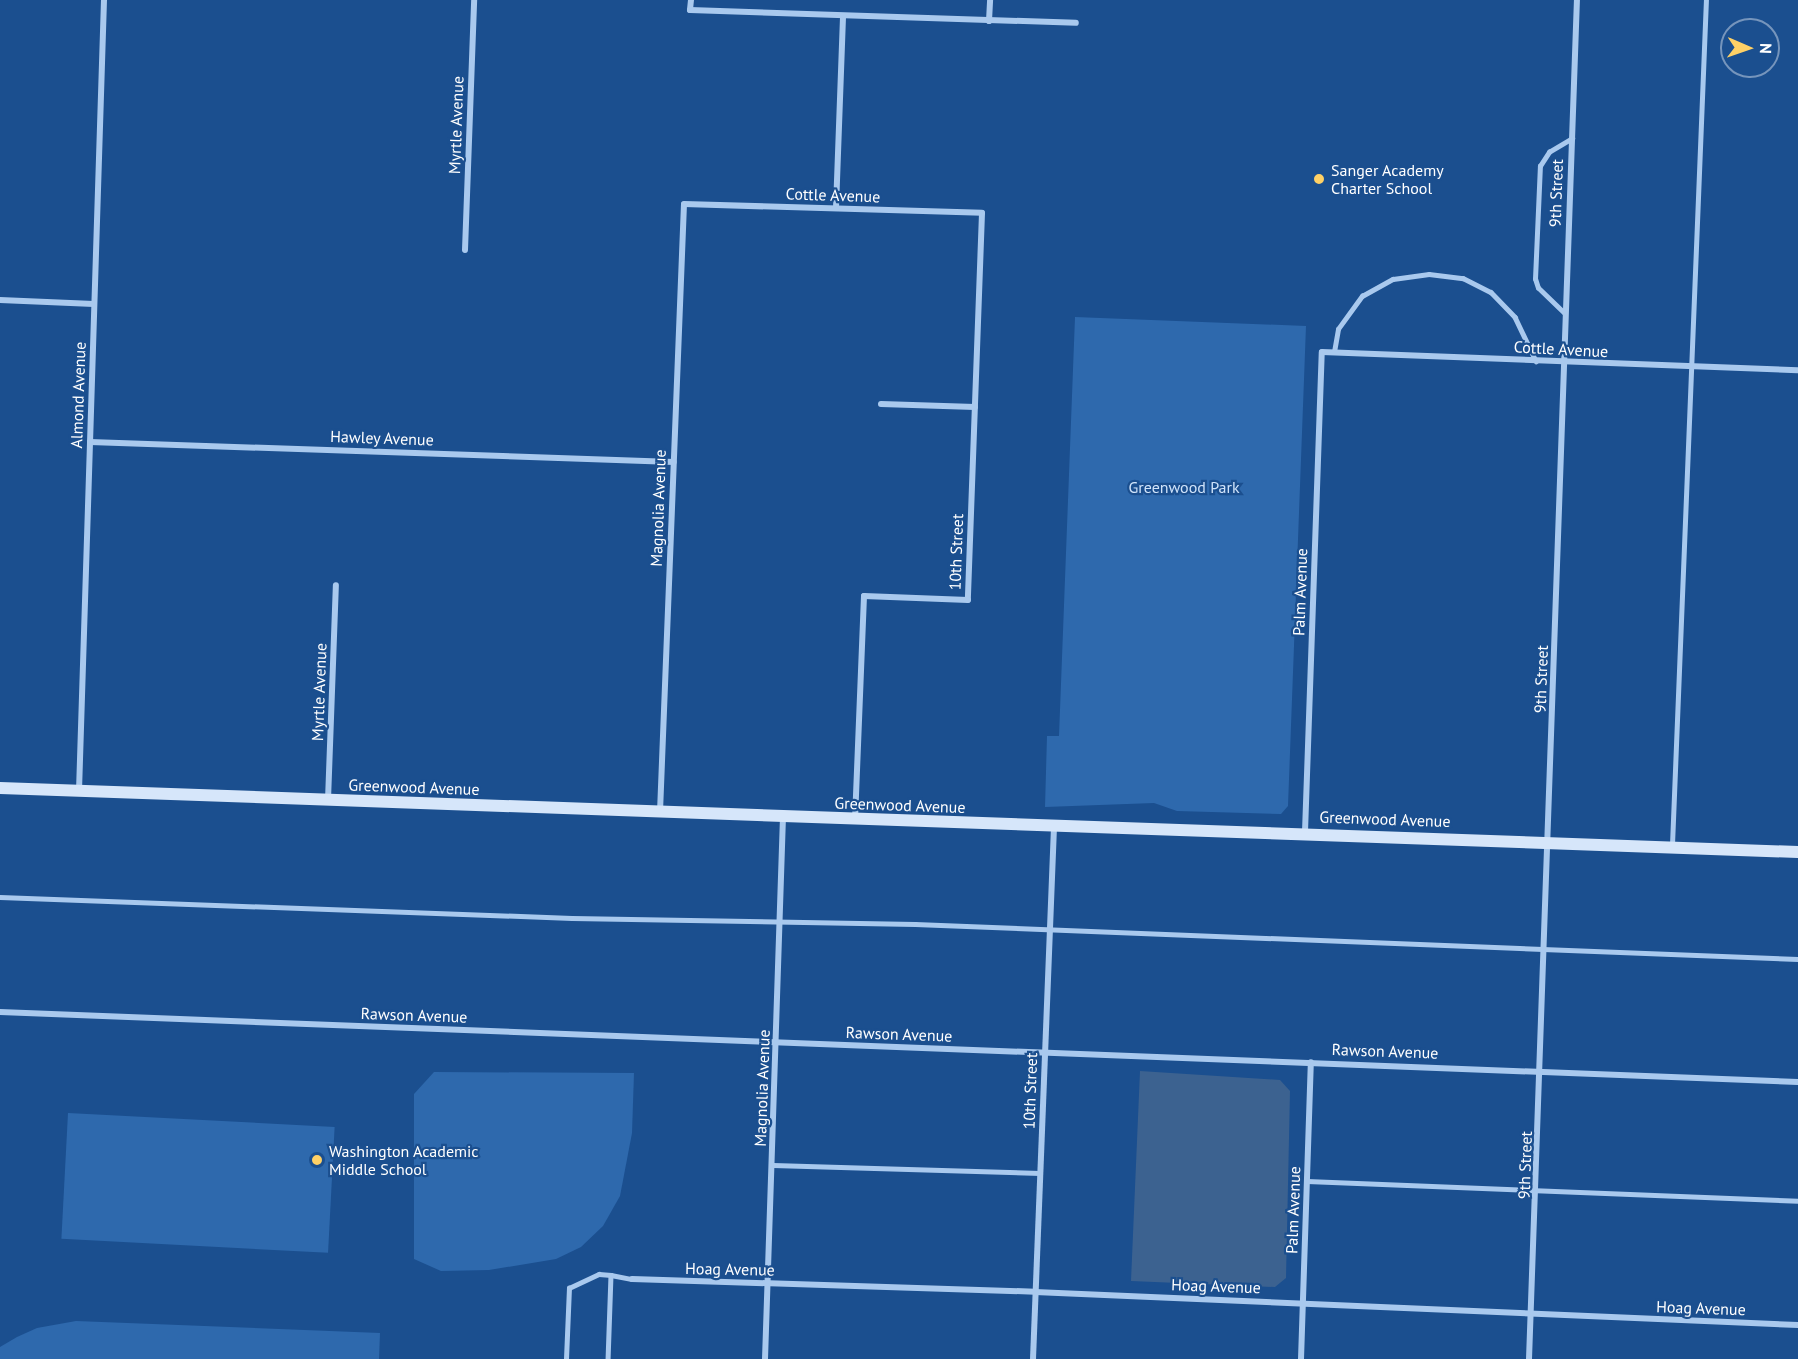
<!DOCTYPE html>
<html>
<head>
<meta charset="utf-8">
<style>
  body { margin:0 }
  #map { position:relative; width:1798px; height:1359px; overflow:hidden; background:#1b4f8f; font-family:"PT Sans",sans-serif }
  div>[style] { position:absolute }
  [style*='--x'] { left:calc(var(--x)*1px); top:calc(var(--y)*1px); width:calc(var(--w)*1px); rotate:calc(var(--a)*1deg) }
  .green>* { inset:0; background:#2e69ad; transform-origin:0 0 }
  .water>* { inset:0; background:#3c6290 }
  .lane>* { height:4.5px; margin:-2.25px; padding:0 2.25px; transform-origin:2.25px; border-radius:2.25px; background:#a9c9ee }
  .street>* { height:6px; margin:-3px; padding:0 3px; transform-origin:3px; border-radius:3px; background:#a9c9ee }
  .secondary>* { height:12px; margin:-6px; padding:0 6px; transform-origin:6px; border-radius:6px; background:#d6e6fa }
  .dots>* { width:16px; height:16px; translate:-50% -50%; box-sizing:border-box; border:3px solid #1b4f8f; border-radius:50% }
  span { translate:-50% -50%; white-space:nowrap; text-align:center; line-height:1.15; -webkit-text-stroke:4.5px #1b4f8f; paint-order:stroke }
  .street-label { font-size:16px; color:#fff }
  .poi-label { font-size:16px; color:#fff }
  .left { translate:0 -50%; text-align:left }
  .park-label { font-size:16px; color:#cfe3fa }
  .north { position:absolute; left:1720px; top:18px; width:60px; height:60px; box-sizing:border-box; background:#1b4f8f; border:2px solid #7695bc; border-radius:50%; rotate:92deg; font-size:16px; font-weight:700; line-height:24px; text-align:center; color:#fff }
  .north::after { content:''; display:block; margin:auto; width:21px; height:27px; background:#ffd166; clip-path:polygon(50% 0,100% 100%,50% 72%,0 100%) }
</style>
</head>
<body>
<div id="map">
  <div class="green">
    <div style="clip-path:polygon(1075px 317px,1306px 326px,1288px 806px,1281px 814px,1177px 811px,1154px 803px,1045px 807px,1047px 736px,1059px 736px)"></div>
    <div style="clip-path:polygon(434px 1072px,634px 1073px,632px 1133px,620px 1196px,603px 1226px,581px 1247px,556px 1259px,489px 1270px,441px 1271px,414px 1259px,414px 1094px)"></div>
    <div style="left:68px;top:1113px;width:267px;height:126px;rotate:3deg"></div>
    <div style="clip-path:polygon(76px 1321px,380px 1333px,379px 1359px,0 1359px,0 1347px,17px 1337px,37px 1328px)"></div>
  </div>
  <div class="water">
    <div style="clip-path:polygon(1140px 1071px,1280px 1080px,1290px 1091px,1286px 1278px,1275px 1287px,1131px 1281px)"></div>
  </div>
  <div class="lane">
    <div style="--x:1565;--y:314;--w:37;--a:-136"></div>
    <div style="--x:1538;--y:288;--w:9;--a:-108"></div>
    <div style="--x:1535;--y:279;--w:113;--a:-87.5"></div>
    <div style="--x:1540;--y:166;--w:17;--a:-57"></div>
    <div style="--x:1549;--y:152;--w:27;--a:-31"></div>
    <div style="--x:1334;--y:352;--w:23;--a:-80"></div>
    <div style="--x:1338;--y:329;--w:41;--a:-54"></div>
    <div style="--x:1362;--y:296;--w:35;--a:-29"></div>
    <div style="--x:1393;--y:279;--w:36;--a:-8"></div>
    <div style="--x:1429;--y:274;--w:34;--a:7"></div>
    <div style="--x:1463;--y:278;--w:31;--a:27"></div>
    <div style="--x:1491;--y:292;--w:35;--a:46"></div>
    <div style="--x:1515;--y:317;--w:49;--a:64.5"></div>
    <div style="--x:1672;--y:845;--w:846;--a:-87.7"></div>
    <div style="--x:0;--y:897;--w:572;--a:2.1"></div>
    <div style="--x:572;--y:918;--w:343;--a:1"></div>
    <div style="--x:915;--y:924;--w:884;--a:2.27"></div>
    <div style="--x:773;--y:1165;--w:267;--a:1.7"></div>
    <div style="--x:1307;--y:1181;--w:491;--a:2.3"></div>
    <div style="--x:611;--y:1275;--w:21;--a:11"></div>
    <div style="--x:566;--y:1359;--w:71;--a:-87.6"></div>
    <div style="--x:569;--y:1288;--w:33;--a:-25"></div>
    <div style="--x:599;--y:1274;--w:12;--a:5"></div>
    <div style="--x:611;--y:1275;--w:84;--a:92"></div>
  </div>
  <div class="street">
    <div style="--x:691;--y:0;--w:10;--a:96"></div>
    <div style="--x:690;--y:10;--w:386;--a:1.9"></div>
    <div style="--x:989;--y:21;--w:21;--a:-87"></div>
    <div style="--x:836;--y:208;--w:192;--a:-87.9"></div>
    <div style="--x:465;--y:250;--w:250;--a:-87.9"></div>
    <div style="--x:0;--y:300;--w:94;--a:2.4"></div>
    <div style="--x:881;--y:404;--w:94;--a:1.8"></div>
    <div style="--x:90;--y:442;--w:584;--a:1.96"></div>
    <div style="--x:79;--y:791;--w:791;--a:-88.19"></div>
    <div style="--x:328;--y:800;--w:215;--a:-87.9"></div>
    <div style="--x:660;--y:812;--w:608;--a:-87.74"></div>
    <div style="--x:684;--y:204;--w:298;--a:1.7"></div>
    <div style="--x:982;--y:213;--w:387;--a:92.1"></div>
    <div style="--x:968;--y:600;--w:104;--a:-177.8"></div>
    <div style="--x:864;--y:596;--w:223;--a:92.3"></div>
    <div style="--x:1305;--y:832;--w:480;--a:-88"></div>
    <div style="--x:1322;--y:352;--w:476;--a:2.2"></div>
    <div style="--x:0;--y:1012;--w:1799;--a:2.23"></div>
    <div style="--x:632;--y:1279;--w:403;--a:1.8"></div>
    <div style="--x:1035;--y:1292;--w:764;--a:2.48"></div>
    <div style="--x:765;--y:1359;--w:542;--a:-88.1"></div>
    <div style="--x:1033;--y:1359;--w:533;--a:-87.74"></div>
    <div style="--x:1301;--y:1359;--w:297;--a:-88.1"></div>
    <div style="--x:1529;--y:1359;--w:1360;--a:-87.98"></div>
  </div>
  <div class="secondary">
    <div style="--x:0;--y:788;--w:1799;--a:2.04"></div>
  </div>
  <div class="dots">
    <div style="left:1319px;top:179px;background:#ffd166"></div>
    <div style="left:317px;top:1160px;background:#ffd166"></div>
  </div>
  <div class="street-label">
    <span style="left:456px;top:125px;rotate:-88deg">Myrtle Avenue</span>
    <span style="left:1556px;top:193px;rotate:-88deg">9th Street</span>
    <span style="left:833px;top:195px;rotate:2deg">Cottle Avenue</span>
    <span style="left:1561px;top:349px;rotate:3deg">Cottle Avenue</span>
    <span style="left:78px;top:395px;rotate:-88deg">Almond Avenue</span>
    <span style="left:382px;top:438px;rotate:2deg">Hawley Avenue</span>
    <span style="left:658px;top:508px;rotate:-88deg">Magnolia Avenue</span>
    <span style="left:956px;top:552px;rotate:-88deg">10th Street</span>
    <span style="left:1300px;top:592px;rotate:-88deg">Palm Avenue</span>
    <span style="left:1541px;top:679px;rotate:-88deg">9th Street</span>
    <span style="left:319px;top:692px;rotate:-88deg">Myrtle Avenue</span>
    <span style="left:414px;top:787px;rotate:2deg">Greenwood Avenue</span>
    <span style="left:900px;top:805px;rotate:2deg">Greenwood Avenue</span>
    <span style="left:1385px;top:819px;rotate:2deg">Greenwood Avenue</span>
    <span style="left:414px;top:1015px;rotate:2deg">Rawson Avenue</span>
    <span style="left:899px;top:1034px;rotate:2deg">Rawson Avenue</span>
    <span style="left:1385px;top:1051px;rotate:2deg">Rawson Avenue</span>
    <span style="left:762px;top:1088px;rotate:-88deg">Magnolia Avenue</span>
    <span style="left:1030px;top:1091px;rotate:-88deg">10th Street</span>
    <span style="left:1525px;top:1165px;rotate:-88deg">9th Street</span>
    <span style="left:1293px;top:1210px;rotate:-88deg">Palm Avenue</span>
    <span style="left:730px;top:1269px;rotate:1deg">Hoag Avenue</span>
    <span style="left:1216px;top:1286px;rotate:2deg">Hoag Avenue</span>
    <span style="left:1701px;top:1308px;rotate:2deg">Hoag Avenue</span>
  </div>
  <div class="poi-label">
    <span class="left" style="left:1331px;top:179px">Sanger Academy<br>Charter School</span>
    <span class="left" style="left:329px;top:1160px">Washington Academic<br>Middle School</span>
  </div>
  <div class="park-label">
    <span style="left:1184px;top:487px">Greenwood Park</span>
  </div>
  <div class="north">N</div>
</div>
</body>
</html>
